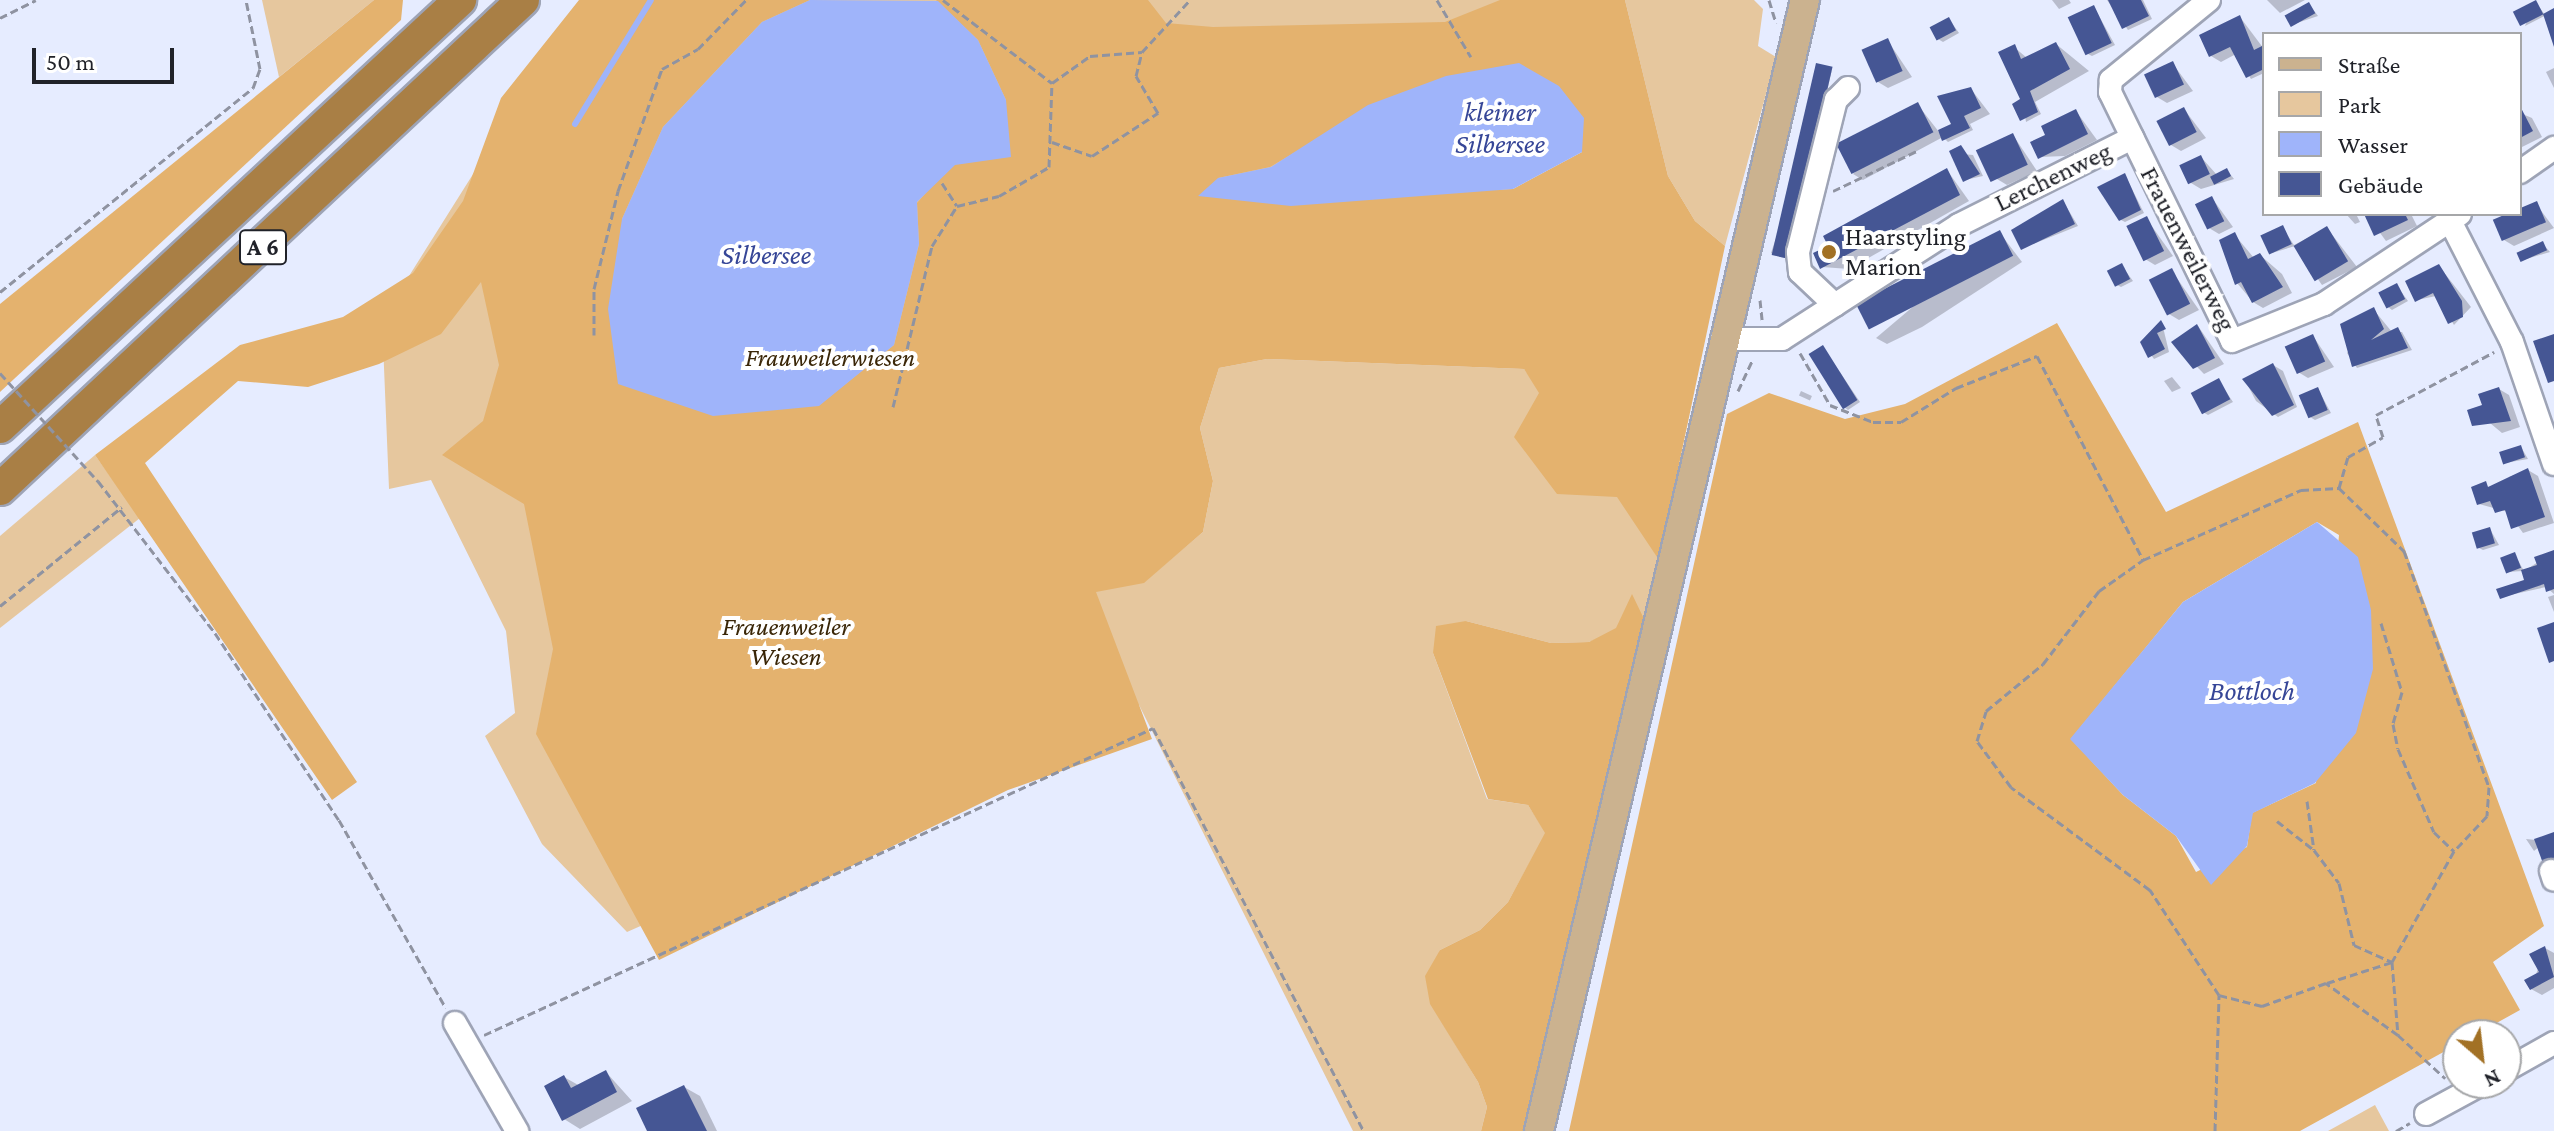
<!DOCTYPE html>
<html>
<head>
<meta charset="utf-8">
<style>
  body { margin:0 }
  #map { position:relative; width:2554px; height:1131px; overflow:hidden; background:#e6ecff; font-family:"Crimson Pro",serif }
  div>[style] { position:absolute }
  [style*='--x'] { left:calc(var(--x)*1px); top:calc(var(--y)*1px); width:calc(var(--w)*1px); rotate:calc(var(--a)*1deg) }
  .green>* { inset:0; background:#e6c79e }
  .forest>* { inset:0; background:#e4b26e }
  .water>* { inset:0; background:#9fb4fa }
  .shadow>* { inset:0; background:#0003; transform-origin:0 0 }
  .stream>* { height:6px; margin:-3px; padding:0 3px; transform-origin:3px; border-radius:3px; background:#9fb4fa }
  .building>* { inset:0; background:#455694; transform-origin:0 0 }
  .path>* { height:3px; margin-top:-1.5px; transform-origin:0; background:repeating-linear-gradient(90deg,#8f93a1 0 8px,transparent 0 12px) }
  .roads { filter:drop-shadow(2px 0 #9ea4b6) drop-shadow(-2px 0 #9ea4b6) drop-shadow(0 2px #9ea4b6) drop-shadow(0 -2px #9ea4b6) }
  .minor>* { height:22px; margin:-11px; padding:0 11px; transform-origin:11px; border-radius:11px; background:#fff }
  .major>* { height:28px; margin:-14px; padding:0 14px; transform-origin:14px; border-radius:14px; background:#cbb28f }
  .highway>* { height:32px; margin:-16px; padding:0 16px; transform-origin:16px; border-radius:16px; background:#a97f45 }
  .path-bridge>* { height:3px; margin-top:-1.5px; transform-origin:0; background:repeating-linear-gradient(90deg,#8f93a1 0 8px,transparent 0 12px) }
  .dots>* { width:22px; height:22px; translate:-50% -50%; box-sizing:border-box; border:4px solid #fff; border-radius:50% }
  span { translate:-50% -50%; white-space:nowrap; text-align:center; line-height:1.15; -webkit-text-stroke:8px #fff; paint-order:stroke }
  .shield-label span { padding:2px 6px; background:#fff; border:2px solid; border-radius:6px; -webkit-text-stroke-width:0 }
  .shield-label { font-size:24px; color:#202229; font-weight:700 }
  .street-label { font-size:26px; color:#202229 }
  .poi-label { font-size:26px; color:#202229 }
  .left { translate:0 -50%; text-align:left }
  .park-label { font-size:26px; color:#3a2607; font-style:italic }
  .water-label { font-size:28px; color:#364697; font-style:italic }
  .legend { position:absolute; left:2262px; top:32px; width:260px; height:184px; box-sizing:border-box; background:#fff; border:2px solid #a6a7a9; margin:0; padding:10px 14px; list-style:none; font-size:24px; color:#202229 }
  .legend li { display:flex; align-items:center; gap:16px; height:40px }
  .legend b { width:40px; border:2px solid #a6a7a9 }
  .north { position:absolute; left:2442px; top:1019px; width:80px; height:80px; box-sizing:border-box; background:#fff; border:2px solid #a6a7a9; border-radius:50%; rotate:152deg; font-size:22px; font-weight:700; line-height:32px; text-align:center; color:#202229 }
  .north::after { content:''; display:block; margin:auto; width:28px; height:36px; background:#a27125; clip-path:polygon(50% 0,100% 100%,50% 72%,0 100%) }
  .scale { position:absolute; left:32px; top:48px; width:142px; height:36px; box-sizing:border-box; border:4px solid #202229; border-top:0; padding-left:10px; font-size:24px; line-height:28px; white-space:nowrap; color:#202229; -webkit-text-stroke:6px #fff; paint-order:stroke }
</style>
</head>
<body>
<div id="map">
  <div class="green">
    <div style="clip-path:polygon(262px 0,374px 0,279px 77px)"></div>
    <div style="clip-path:polygon(602px 0,1590px 0,1198px 360px,1143px 583px,1203px 532px,1213px 481px,1200px 428px,1219px 368px,1267px 359px,1524px 369px,1638px 523px,1659px 560px,1645px 621px,1589px 642px,1551px 643px,1466px 621px,1433px 653px,1487px 799px,1528px 805px,1546px 833px,1508px 902px,1480px 930px,1440px 950px,1431px 1004px,1478px 1082px,1487px 1107px,1481px 1131px,1353px 1131px,1139px 705px,627px 932px,542px 844px,485px 736px,515px 713px,506px 631px,431px 480px,389px 489px,382px 319px,480px 163px)"></div>
    <div style="clip-path:polygon(1625px 0,1754px 0,1763px 9px,1758px 46px,1776px 57px,1725px 246px,1695px 221px,1668px 176px)"></div>
    <div style="clip-path:polygon(95px 455px,140px 518px,0 628px,0 536px)"></div>
    <div style="clip-path:polygon(2375px 1105px,2389px 1131px,2328px 1131px)"></div>
  </div>
  <div class="forest">
    <div style="clip-path:polygon(374px 0,403px 0,401px 20px,0 392px,0 304px)"></div>
    <div style="clip-path:polygon(evenodd,579px 0,810px 0,762px 22px,663px 127px,622px 219px,818px 406px,894px 345px,919px 244px,917px 203px,1006px 100px,978px 40px,936px 0,1148px 0,1166px 23px,1213px 27px,1445px 22px,1500px 0,1625px 0,1668px 176px,1695px 221px,1725px 246px,1659px 560px,1617px 497px,1557px 494px,1514px 437px,1539px 393px,1524px 369px,1267px 359px,1219px 368px,1200px 428px,1213px 481px,1203px 532px,1144px 583px,1096px 592px,1152px 739px,1008px 790px,659px 960px,536px 734px,553px 649px,524px 504px,442px 455px,483px 421px,499px 365px,481px 282px,441px 334px,379px 364px,308px 387px,238px 381px,145px 463px,357px 782px,332px 800px,95px 455px,240px 345px,343px 317px,413px 273px,463px 201px,501px 98px,579px 0,1318px 139px,1582px 152px,1513px 189px,1412px 192px,1218px 178px,1270px 167px,1318px 139px)"></div>
    <div style="clip-path:polygon(evenodd,2057px 323px,2166px 512px,2358px 422px,2544px 926px,2493px 962px,2520px 1010px,2475px 1035px,2458px 1035px,2458px 1044px,2300px 1131px,1569px 1131px,1727px 414px,1769px 393px,1845px 419px,1905px 404px,2057px 323px,2317px 522px,2339px 535px,2316px 783px,2252px 813px,2247px 847px,2196px 872px,2176px 836px,2123px 795px,2071px 739px,2183px 602px,2317px 522px)"></div>
    <div style="clip-path:polygon(1632px 594px,1645px 621px,1524px 1131px,1481px 1131px,1487px 1107px,1478px 1082px,1430px 1004px,1425px 976px,1440px 950px,1480px 930px,1508px 902px,1545px 833px,1528px 805px,1488px 799px,1433px 653px,1436px 626px,1466px 621px,1551px 643px,1589px 642px,1616px 628px)"></div>
  </div>
  <div class="water">
    <div style="clip-path:polygon(810px 0,938px 1px,978px 40px,1006px 100px,1011px 157px,955px 165px,917px 202px,919px 244px,894px 345px,819px 406px,713px 416px,618px 384px,608px 309px,622px 219px,663px 127px,762px 22px)"></div>
    <div style="clip-path:polygon(1519px 63px,1559px 86px,1584px 118px,1582px 152px,1513px 189px,1291px 206px,1198px 196px,1218px 178px,1271px 167px,1368px 105px,1446px 76px)"></div>
    <div style="clip-path:polygon(2317px 522px,2358px 557px,2371px 610px,2373px 669px,2356px 733px,2315px 783px,2253px 813px,2247px 846px,2211px 885px,2176px 836px,2123px 795px,2070px 739px,2183px 602px)"></div>
  </div>
  <div class="shadow">
    <div style="clip-path:polygon(2052px 0,2069px 0,2071px 3px,2059px 9px)"></div>
    <div style="clip-path:polygon(2107px 0,2143px 0,2152px 19px,2128px 30px)"></div>
    <div style="clip-path:polygon(2267px 0,2305px 0,2280px 13px)"></div>
    <div style="clip-path:polygon(2535px 1px,2545px 15px,2554px 11px,2525px 26px)"></div>
    <div style="clip-path:polygon(2309px 4px,2318px 16px,2291px 25px)"></div>
    <div style="clip-path:polygon(2094px 7px,2115px 45px,2092px 56px,2088px 54px)"></div>
    <div style="clip-path:polygon(2240px 17px,2264px 49px,2264px 73px,2251px 79px,2236px 54px,2221px 62px,2211px 56px)"></div>
    <div style="clip-path:polygon(1949px 19px,1959px 33px,1943px 42px,1938px 39px)"></div>
    <div style="clip-path:polygon(1888px 41px,1912px 77px,1888px 88px,1878px 82px)"></div>
    <div style="clip-path:polygon(2056px 44px,2089px 71px,2035px 102px,2041px 114px,2026px 122px,2014px 47px,2027px 58px)"></div>
    <div style="clip-path:polygon(2173px 64px,2193px 91px,2167px 103px,2157px 97px)"></div>
    <div style="clip-path:polygon(2554px 68px,2554px 88px,2546px 72px)"></div>
    <div style="clip-path:polygon(1832px 69px,1790px 259px,1776px 256px,1771px 253px)"></div>
    <div style="clip-path:polygon(1971px 89px,1990px 114px,1970px 124px,1973px 130px,1948px 142px,1943px 137px,1863px 180px,1853px 174px,1918px 105px,1939px 132px,1954px 125px)"></div>
    <div style="clip-path:polygon(2184px 109px,2206px 138px,2181px 151px,2171px 145px)"></div>
    <div style="clip-path:polygon(2076px 111px,2097px 140px,2065px 156px,2040px 157px,2045px 137px)"></div>
    <div style="clip-path:polygon(2520px 113px,2532px 118px,2542px 137px,2520px 148px)"></div>
    <div style="clip-path:polygon(2013px 135px,2037px 171px,2007px 185px,1997px 179px)"></div>
    <div style="clip-path:polygon(1952px 153px,1973px 155px,1983px 176px,1965px 180px)"></div>
    <div style="clip-path:polygon(2201px 157px,2217px 175px,2227px 170px,2234px 179px,2201px 189px,2191px 183px)"></div>
    <div style="clip-path:polygon(1947px 170px,1969px 201px,1849px 269px,1822px 267px)"></div>
    <div style="clip-path:polygon(2125px 175px,2144px 213px,2125px 222px,2121px 220px)"></div>
    <div style="clip-path:polygon(2212px 198px,2233px 227px,2219px 234px,2209px 228px)"></div>
    <div style="clip-path:polygon(2063px 201px,2078px 226px,2023px 248px)"></div>
    <div style="clip-path:polygon(2536px 204px,2554px 228px,2514px 246px,2504px 240px)"></div>
    <div style="clip-path:polygon(2346px 214px,2356px 214px,2360px 222px,2355px 224px)"></div>
    <div style="clip-path:polygon(2366px 214px,2411px 214px,2417px 226px,2386px 241px)"></div>
    <div style="clip-path:polygon(2146px 218px,2173px 256px,2155px 265px,2145px 259px)"></div>
    <div style="clip-path:polygon(2282px 227px,2294px 245px,2327px 228px,2357px 267px,2322px 285px,2295px 246px,2272px 253px)"></div>
    <div style="clip-path:polygon(2000px 233px,2022px 262px,1922px 327px,1887px 344px,1876px 338px)"></div>
    <div style="clip-path:polygon(2234px 234px,2254px 258px,2260px 255px,2282px 274px,2292px 293px,2263px 308px,2253px 302px,2237px 283px)"></div>
    <div style="clip-path:polygon(2543px 244px,2550px 252px,2523px 260px)"></div>
    <div style="clip-path:polygon(2122px 266px,2133px 281px,2121px 287px,2117px 285px)"></div>
    <div style="clip-path:polygon(2439px 266px,2471px 307px,2454px 325px,2436px 296px,2417px 300px)"></div>
    <div style="clip-path:polygon(2172px 271px,2199px 310px,2179px 320px,2169px 314px)"></div>
    <div style="clip-path:polygon(2397px 286px,2408px 301px,2392px 310px,2388px 307px)"></div>
    <div style="clip-path:polygon(2374px 310px,2392px 332px,2402px 332px,2412px 350px,2357px 368px,2347px 353px)"></div>
    <div style="clip-path:polygon(2162px 323px,2169px 352px,2154px 359px,2142px 342px)"></div>
    <div style="clip-path:polygon(2198px 326px,2224px 364px,2204px 374px,2174px 343px)"></div>
    <div style="clip-path:polygon(2313px 336px,2334px 367px,2308px 378px,2298px 372px)"></div>
    <div style="clip-path:polygon(1823px 347px,1860px 402px,1848px 410px,1844px 407px)"></div>
    <div style="clip-path:polygon(2273px 365px,2283px 371px,2297px 407px,2278px 417px,2256px 401px,2245px 380px)"></div>
    <div style="clip-path:polygon(2172px 377px,2181px 388px,2172px 392px,2164px 381px)"></div>
    <div style="clip-path:polygon(2219px 381px,2233px 402px,2208px 415px,2203px 412px)"></div>
    <div style="clip-path:polygon(2318px 389px,2331px 413px,2315px 420px,2310px 417px)"></div>
    <div style="clip-path:polygon(2499px 389px,2509px 395px,2520px 427px,2502px 433px,2490px 423px,2474px 424px)"></div>
    <div style="left:1801px;top:391px;width:12px;height:5px;rotate:24deg"></div>
    <div style="clip-path:polygon(2521px 447px,2528px 459px,2505px 463px)"></div>
    <div style="clip-path:polygon(2528px 470px,2538px 476px,2554px 523px,2523px 533px,2508px 512px,2479px 504px,2474px 488px,2512px 485px,2509px 477px)"></div>
    <div style="clip-path:polygon(2490px 529px,2499px 545px,2483px 550px,2479px 548px)"></div>
    <div style="clip-path:polygon(2554px 552px,2554px 594px,2546px 587px,2501px 597px,2526px 581px,2523px 571px,2507px 572px,2515px 555px,2524px 571px)"></div>
    <div style="clip-path:polygon(2554px 595px,2554px 612px,2548px 597px)"></div>
    <div style="clip-path:polygon(2554px 834px,2534px 851px,2526px 839px,2536px 840px)"></div>
    <div style="clip-path:polygon(2545px 948px,2554px 953px,2554px 988px,2542px 995px,2531px 989px)"></div>
    <div style="clip-path:polygon(606px 1072px,632px 1101px,580px 1129px,564px 1119px,564px 1077px,580px 1086px)"></div>
    <div style="clip-path:polygon(684px 1087px,700px 1096px,717px 1131px,650px 1131px)"></div>
  </div>
  <div class="stream">
    <div style="--x:575;--y:124;--w:145;--a:-58.5"></div>
  </div>
  <div class="building">
    <div style="clip-path:polygon(2108px 0,2141px 0,2149px 16px,2122px 29px)"></div>
    <div style="left:2536px;top:0;width:16px;height:26px;rotate:63deg"></div>
    <div style="left:2309px;top:2px;width:13px;height:28px;rotate:61deg"></div>
    <div style="left:2094px;top:5px;width:42px;height:29px;rotate:65deg"></div>
    <div style="clip-path:polygon(2554px 8px,2554px 47px,2543px 14px)"></div>
    <div style="clip-path:polygon(2240px 15px,2254px 50px,2264px 45px,2264px 69px,2246px 78px,2230px 47px,2209px 57px,2199px 35px)"></div>
    <div style="left:1949px;top:17px;width:15px;height:22px;rotate:62deg"></div>
    <div style="left:1888px;top:38px;width:36px;height:29px;rotate:66deg"></div>
    <div style="clip-path:polygon(2056px 42px,2070px 69px,2030px 91px,2038px 112px,2020px 121px,2012px 104px,2020px 99px,1998px 52px,2015px 44px,2021px 59px)"></div>
    <div style="left:2173px;top:61px;width:26px;height:32px;rotate:65deg"></div>
    <div style="left:1816px;top:63px;width:17px;height:197px;rotate:13deg"></div>
    <div style="clip-path:polygon(1971px 87px,1981px 108px,1964px 116px,1970px 128px,1942px 141px,1938px 130px,1951px 124px,1937px 96px)"></div>
    <div style="left:1918px;top:102px;width:34px;height:92px;rotate:63deg"></div>
    <div style="clip-path:polygon(2520px 106px,2533px 131px,2520px 138px)"></div>
    <div style="left:2184px;top:107px;width:28px;height:31px;rotate:63deg"></div>
    <div style="clip-path:polygon(2076px 109px,2088px 134px,2038px 159px,2030px 142px,2045px 135px,2041px 126px)"></div>
    <div style="left:2013px;top:133px;width:35px;height:41px;rotate:65deg"></div>
    <div style="clip-path:polygon(1961px 145px,1980px 174px,1963px 182px,1949px 151px)"></div>
    <div style="left:2201px;top:155px;width:21px;height:24px;rotate:65deg"></div>
    <div style="clip-path:polygon(1947px 168px,1960px 195px,1820px 269px,1813px 253px,1828px 246px,1823px 236px)"></div>
    <div style="left:2227px;top:168px;width:9px;height:19px;rotate:63deg"></div>
    <div style="clip-path:polygon(2125px 173px,2141px 210px,2119px 221px,2097px 187px)"></div>
    <div style="left:2212px;top:196px;width:28px;height:19px;rotate:64deg"></div>
    <div style="clip-path:polygon(2063px 199px,2075px 224px,2021px 250px,2011px 230px)"></div>
    <div style="left:2537px;top:201px;width:23px;height:48px;rotate:67deg"></div>
    <div style="clip-path:polygon(2364px 214px,2405px 214px,2408px 220px,2374px 236px)"></div>
    <div style="left:2147px;top:216px;width:39px;height:23px;rotate:64deg"></div>
    <div style="left:2283px;top:225px;width:21px;height:25px;rotate:65deg"></div>
    <div style="left:2327px;top:226px;width:41px;height:39px;rotate:59deg"></div>
    <div style="left:2000px;top:230px;width:29px;height:162px;rotate:63deg"></div>
    <div style="clip-path:polygon(2235px 232px,2248px 259px,2260px 253px,2283px 287px,2252px 303px,2241px 282px,2235px 285px,2219px 240px)"></div>
    <div style="left:2543px;top:241px;width:10px;height:29px;rotate:66deg"></div>
    <div style="left:2122px;top:263px;width:18px;height:17px;rotate:63deg"></div>
    <div style="clip-path:polygon(2439px 264px,2462px 301px,2463px 317px,2448px 324px,2433px 293px,2415px 302px,2405px 281px)"></div>
    <div style="left:2172px;top:268px;width:40px;height:26px;rotate:63deg"></div>
    <div style="left:2397px;top:283px;width:18px;height:21px;rotate:63deg"></div>
    <div style="clip-path:polygon(2374px 307px,2384px 329px,2371px 340px,2398px 327px,2408px 348px,2352px 367px,2340px 324px)"></div>
    <div style="clip-path:polygon(2161px 320px,2166px 329px,2157px 333px,2165px 349px,2148px 358px,2140px 342px)"></div>
    <div style="clip-path:polygon(2197px 324px,2215px 358px,2193px 369px,2171px 342px)"></div>
    <div style="left:2313px;top:334px;width:30px;height:31px;rotate:66deg"></div>
    <div style="clip-path:polygon(2554px 334px,2554px 381px,2548px 383px,2533px 341px)"></div>
    <div style="left:1823px;top:345px;width:65px;height:17px;rotate:58deg"></div>
    <div style="clip-path:polygon(2273px 363px,2294px 405px,2272px 416px,2242px 379px)"></div>
    <div style="left:2219px;top:378px;width:24px;height:32px;rotate:62deg"></div>
    <div style="left:2318px;top:387px;width:25px;height:21px;rotate:67deg"></div>
    <div style="clip-path:polygon(2499px 387px,2511px 421px,2472px 426px,2467px 410px,2482px 405px,2478px 394px)"></div>
    <div style="left:2521px;top:445px;width:13px;height:23px;rotate:72deg"></div>
    <div style="clip-path:polygon(2528px 468px,2545px 517px,2511px 529px,2505px 510px,2495px 513px,2490px 501px,2477px 505px,2471px 487px,2486px 481px,2488px 487px)"></div>
    <div style="left:2490px;top:527px;width:17px;height:19px;rotate:73deg"></div>
    <div style="clip-path:polygon(2554px 550px,2554px 589px,2546px 592px,2544px 584px,2500px 599px,2496px 589px,2524px 580px,2521px 570px,2537px 565px,2534px 557px)"></div>
    <div style="left:2515px;top:552px;width:17px;height:16px;rotate:69deg"></div>
    <div style="clip-path:polygon(2554px 622px,2554px 661px,2549px 663px,2537px 628px)"></div>
    <div style="clip-path:polygon(2554px 832px,2554px 862px,2544px 866px,2534px 839px)"></div>
    <div style="clip-path:polygon(2545px 946px,2554px 977px,2530px 990px,2524px 980px,2539px 972px,2529px 954px)"></div>
    <div style="clip-path:polygon(606px 1070px,617px 1092px,562px 1121px,544px 1086px,564px 1075px,571px 1088px)"></div>
    <div style="clip-path:polygon(684px 1085px,707px 1131px,647px 1131px,636px 1108px)"></div>
  </div>
  <div class="path">
    <div style="--x:943;--y:0;--w:137;--a:37.3"></div>
    <div style="--x:1437;--y:0;--w:66;--a:59.2"></div>
    <div style="--x:1769;--y:0;--w:24;--a:73"></div>
    <div style="--x:0;--y:18;--w:40;--a:-26.6"></div>
    <div style="--x:1052;--y:142;--w:42;--a:19.3"></div>
    <div style="--x:1092;--y:156;--w:79;--a:-33.1"></div>
    <div style="--x:1158;--y:113;--w:43;--a:-120.7"></div>
    <div style="--x:1136;--y:76;--w:25;--a:-76"></div>
    <div style="--x:942;--y:183;--w:27;--a:57"></div>
    <div style="--x:1833;--y:191;--w:93;--a:-25.5"></div>
    <div style="--x:0;--y:292;--w:325;--a:-38.9"></div>
    <div style="--x:253;--y:88;--w:20;--a:-70"></div>
    <div style="--x:260;--y:69;--w:70;--a:-101.5"></div>
    <div style="--x:1760;--y:300;--w:20;--a:84"></div>
    <div style="--x:594;--y:335;--w:46;--a:-90"></div>
    <div style="--x:594;--y:289;--w:101;--a:-76.2"></div>
    <div style="--x:618;--y:191;--w:130;--a:-70.2"></div>
    <div style="--x:662;--y:69;--w:41;--a:-29.1"></div>
    <div style="--x:698;--y:49;--w:69;--a:-45.6"></div>
    <div style="--x:1800;--y:353;--w:60;--a:60"></div>
    <div style="--x:1830;--y:405;--w:46;--a:21.6"></div>
    <div style="--x:1873;--y:422;--w:28;--a:0"></div>
    <div style="--x:1901;--y:422;--w:65;--a:-31.7"></div>
    <div style="--x:1956;--y:388;--w:87;--a:-21.6"></div>
    <div style="--x:2037;--y:356;--w:230;--a:62.5"></div>
    <div style="--x:1738;--y:391;--w:35;--a:-65"></div>
    <div style="--x:893;--y:407;--w:166;--a:-76.4"></div>
    <div style="--x:932;--y:246;--w:47;--a:-58"></div>
    <div style="--x:957;--y:206;--w:43;--a:-13.4"></div>
    <div style="--x:999;--y:196;--w:58;--a:-30.1"></div>
    <div style="--x:1049;--y:167;--w:84;--a:-88"></div>
    <div style="--x:1052;--y:83;--w:47;--a:-35.4"></div>
    <div style="--x:1090;--y:56;--w:52;--a:-4.4"></div>
    <div style="--x:1142;--y:52;--w:71;--a:-47.3"></div>
    <div style="--x:98;--y:481;--w:192;--a:52.4"></div>
    <div style="--x:215;--y:633;--w:224;--a:56.5"></div>
    <div style="--x:339;--y:820;--w:216;--a:60.4"></div>
    <div style="--x:2339;--y:488;--w:32;--a:-74"></div>
    <div style="--x:2348;--y:457;--w:40;--a:-29.7"></div>
    <div style="--x:2383;--y:437;--w:23;--a:-108"></div>
    <div style="--x:2376;--y:415;--w:134;--a:-28.1"></div>
    <div style="--x:0;--y:606;--w:157;--a:-39.1"></div>
    <div style="--x:2381;--y:623;--w:72;--a:73.1"></div>
    <div style="--x:2402;--y:692;--w:33;--a:106"></div>
    <div style="--x:2393;--y:724;--w:25;--a:79"></div>
    <div style="--x:2398;--y:749;--w:90;--a:66.6"></div>
    <div style="--x:2434;--y:832;--w:28;--a:44"></div>
    <div style="--x:2307;--y:801;--w:49;--a:81.9"></div>
    <div style="--x:2314;--y:850;--w:41;--a:52.9"></div>
    <div style="--x:2339;--y:883;--w:64;--a:76.4"></div>
    <div style="--x:2354;--y:945;--w:42;--a:24.1"></div>
    <div style="--x:2277;--y:821;--w:47;--a:38.1"></div>
    <div style="--x:2327;--y:983;--w:68;--a:-17.9"></div>
    <div style="--x:484;--y:1035;--w:736;--a:-24.65"></div>
    <div style="--x:1153;--y:728;--w:455;--a:62.4"></div>
    <div style="--x:2398;--y:1035;--w:89;--a:-144.2"></div>
    <div style="--x:2326;--y:983;--w:68;--a:160.2"></div>
    <div style="--x:2262;--y:1006;--w:44;--a:-165.7"></div>
    <div style="--x:2219;--y:995;--w:126;--a:-123.3"></div>
    <div style="--x:2150;--y:890;--w:173;--a:-143.5"></div>
    <div style="--x:2011;--y:787;--w:57;--a:-126.5"></div>
    <div style="--x:1977;--y:741;--w:31;--a:-73"></div>
    <div style="--x:1986;--y:711;--w:74;--a:-39.5"></div>
    <div style="--x:2043;--y:664;--w:92;--a:-52.5"></div>
    <div style="--x:2099;--y:591;--w:54;--a:-35.2"></div>
    <div style="--x:2143;--y:560;--w:173;--a:-23.9"></div>
    <div style="--x:2301;--y:490;--w:38;--a:-3"></div>
    <div style="--x:2339;--y:488;--w:91;--a:44.1"></div>
    <div style="--x:2404;--y:551;--w:251;--a:70.2"></div>
    <div style="--x:2489;--y:787;--w:29;--a:94"></div>
    <div style="--x:2487;--y:816;--w:48;--a:133.3"></div>
    <div style="--x:2454;--y:851;--w:127;--a:119.2"></div>
    <div style="--x:2392;--y:962;--w:73;--a:85.3"></div>
    <div style="--x:2398;--y:1035;--w:64;--a:42.5"></div>
    <div style="--x:2215;--y:1131;--w:136;--a:-88.3"></div>
    <div style="--x:2396;--y:1131;--w:16;--a:-30"></div>
  </div>
  <div class="roads">
    <div class="minor">
      <div style="--x:2209;--y:0;--w:127;--a:140.8"></div>
      <div style="--x:2111;--y:80;--w:12;--a:95"></div>
      <div style="--x:2110;--y:92;--w:277;--a:63.9"></div>
      <div style="--x:2232;--y:341;--w:99;--a:-21.9"></div>
      <div style="--x:2324;--y:304;--w:163;--a:-33.5"></div>
      <div style="--x:2520;--y:172;--w:42;--a:-35.2"></div>
      <div style="--x:2450;--y:221;--w:136;--a:62.9"></div>
      <div style="--x:2512;--y:342;--w:129;--a:71"></div>
      <div style="--x:1835;--y:305;--w:48;--a:-136.7"></div>
      <div style="--x:1800;--y:272;--w:20;--a:-96"></div>
      <div style="--x:1798;--y:252;--w:157;--a:-76"></div>
      <div style="--x:1836;--y:100;--w:17;--a:-45"></div>
      <div style="--x:1722;--y:339;--w:60;--a:0"></div>
      <div style="--x:1782;--y:339;--w:211;--a:-32.8"></div>
      <div style="--x:1959;--y:225;--w:194;--a:-26.7"></div>
      <div style="--x:2551;--y:871;--w:9;--a:72"></div>
      <div style="--x:455;--y:1023;--w:125;--a:60.1"></div>
      <div style="--x:2506;--y:1070;--w:55;--a:-29.4"></div>
      <div style="--x:2426;--y:1114;--w:65;--a:-28.5"></div>
    </div>
    <div class="major">
      <div style="--x:1539;--y:1131;--w:1162;--a:-76.77"></div>
    </div>
    <div class="highway">
      <div style="--x:0;--y:427;--w:628;--a:-42.87"></div>
      <div style="--x:0;--y:489;--w:716;--a:-43.08"></div>
    </div>
  </div>
  <div class="path-bridge">
    <div style="--x:0;--y:373;--w:146;--a:47.8"></div>
  </div>
  <div class="dots">
    <div style="left:1829px;top:252px;background:#a27125"></div>
  </div>
  <div class="shield-label">
    <span style="left:263px;top:247px">A 6</span>
  </div>
  <div class="street-label">
    <span style="left:2053px;top:177px;rotate:-26deg">Lerchenweg</span>
    <span style="left:2188px;top:249px;rotate:63deg">Frauenweilerweg</span>
  </div>
  <div class="poi-label">
    <span class="left" style="left:1845px;top:252px">Haarstyling<br>Marion</span>
  </div>
  <div class="park-label">
    <span style="left:830px;top:358px">Frauweilerwiesen</span>
    <span style="left:786px;top:642px">Frauenweiler<br>Wiesen</span>
  </div>
  <div class="water-label">
    <span style="left:1500px;top:128px">kleiner<br>Silbersee</span>
    <span style="left:766px;top:255px">Silbersee</span>
    <span style="left:2252px;top:691px">Bottloch</span>
  </div>
  <ul class="legend">
  <li><b style="height:10px;background:#cbb28f"></b>Straße</li>
  <li><b style="height:22px;background:#e6c79e"></b>Park</li>
  <li><b style="height:22px;background:#9fb4fa"></b>Wasser</li>
  <li><b style="height:22px;background:#455694"></b>Gebäude</li>
  </ul>
  <div class="north">N</div>
  <div class="scale">50 m</div>
</div>
</body>
</html>
